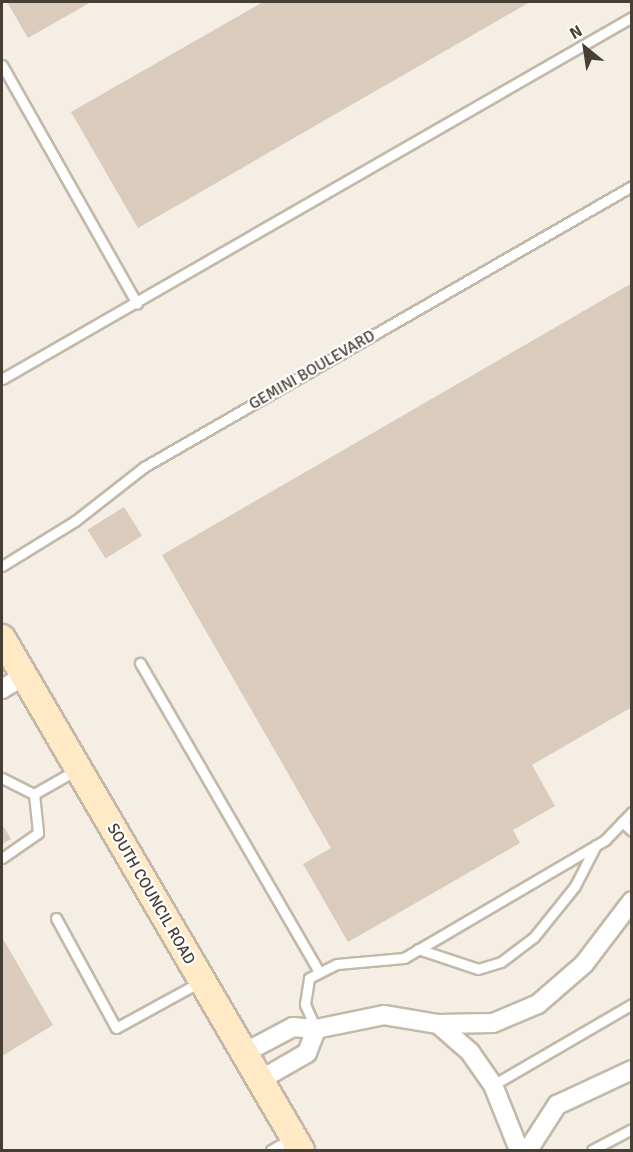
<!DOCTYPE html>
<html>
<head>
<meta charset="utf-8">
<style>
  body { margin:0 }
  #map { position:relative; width:633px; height:1152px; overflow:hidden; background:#f4eee5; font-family:Signika,sans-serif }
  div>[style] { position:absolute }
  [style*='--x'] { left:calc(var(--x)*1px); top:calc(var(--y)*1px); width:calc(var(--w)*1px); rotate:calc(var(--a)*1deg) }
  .building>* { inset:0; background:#dacbbd; transform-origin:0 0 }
  .roads { filter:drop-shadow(2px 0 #c3b8aa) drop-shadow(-2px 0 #c3b8aa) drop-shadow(0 2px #c3b8aa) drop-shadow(0 -2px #c3b8aa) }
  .lane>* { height:9px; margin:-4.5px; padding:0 4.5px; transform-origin:4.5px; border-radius:4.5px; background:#fff }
  .street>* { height:18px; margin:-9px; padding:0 9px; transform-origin:9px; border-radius:9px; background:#fff }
  .secondary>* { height:26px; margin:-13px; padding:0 13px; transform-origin:13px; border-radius:13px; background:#ffeac5 }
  span { translate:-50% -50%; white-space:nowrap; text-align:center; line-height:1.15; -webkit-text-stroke:4.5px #fff; paint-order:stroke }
  .street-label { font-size:16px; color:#473e34 }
  .frame { position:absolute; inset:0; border:3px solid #473e34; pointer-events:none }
  .north { position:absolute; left:555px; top:18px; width:60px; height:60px; -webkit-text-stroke:4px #fff; paint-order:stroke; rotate:330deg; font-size:16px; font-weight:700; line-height:24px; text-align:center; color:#473e34 }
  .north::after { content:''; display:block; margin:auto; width:21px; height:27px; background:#473e34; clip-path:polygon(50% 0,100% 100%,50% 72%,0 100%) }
</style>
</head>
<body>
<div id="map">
  <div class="building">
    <div style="clip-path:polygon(7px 2px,91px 2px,28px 38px)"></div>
    <div style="clip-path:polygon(263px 2px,530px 2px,138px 228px,71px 112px)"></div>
    <div style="clip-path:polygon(632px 283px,632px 707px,532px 765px,555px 806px,513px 830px,520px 843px,348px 942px,303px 864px,331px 848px,162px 555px)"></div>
    <div style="left:124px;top:507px;width:34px;height:43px;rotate:58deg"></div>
    <div style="clip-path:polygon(4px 827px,11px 839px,2px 844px,2px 828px)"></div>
    <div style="clip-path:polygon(2px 937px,53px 1025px,2px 1056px)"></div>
  </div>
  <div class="roads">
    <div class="lane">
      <div style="--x:2;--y:65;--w:274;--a:60.5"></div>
      <div style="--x:2;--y:379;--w:727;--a:-29.88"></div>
      <div style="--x:2;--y:566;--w:86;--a:-31.7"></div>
      <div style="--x:75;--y:521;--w:88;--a:-38"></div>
      <div style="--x:144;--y:467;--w:563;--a:-29.93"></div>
      <div style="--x:140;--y:663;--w:357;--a:59.9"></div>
      <div style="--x:2;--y:778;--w:36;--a:27"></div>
      <div style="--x:34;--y:794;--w:39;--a:84"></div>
      <div style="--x:38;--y:833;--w:44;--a:145.2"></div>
      <div style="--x:34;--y:794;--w:48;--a:-29.7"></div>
      <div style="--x:622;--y:822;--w:13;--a:42"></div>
      <div style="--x:56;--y:918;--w:125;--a:61.4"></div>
      <div style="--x:116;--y:1028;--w:96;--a:-28.7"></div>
      <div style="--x:418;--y:949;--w:63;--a:18.4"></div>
      <div style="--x:478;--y:969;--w:24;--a:-17"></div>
      <div style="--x:501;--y:962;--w:41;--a:-37.1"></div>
      <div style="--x:534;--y:937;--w:65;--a:-51.2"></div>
      <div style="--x:575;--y:886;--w:46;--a:-62.9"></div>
      <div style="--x:316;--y:1029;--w:27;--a:-114"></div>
      <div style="--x:305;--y:1004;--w:26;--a:-81"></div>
      <div style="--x:309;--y:978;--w:31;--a:-27"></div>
      <div style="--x:337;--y:964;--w:67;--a:-5.1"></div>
      <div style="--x:404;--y:958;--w:233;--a:-30.4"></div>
      <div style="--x:605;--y:840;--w:39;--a:-46"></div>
      <div style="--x:493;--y:1085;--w:161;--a:-30.2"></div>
      <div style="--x:271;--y:1150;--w:23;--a:-29"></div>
      <div style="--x:592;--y:1150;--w:45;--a:-27.7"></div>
    </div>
    <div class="street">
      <div style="--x:2;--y:689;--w:26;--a:-31"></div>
      <div style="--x:438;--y:1024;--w:55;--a:-1"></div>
      <div style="--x:493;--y:1023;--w:49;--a:-22.9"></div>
      <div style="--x:538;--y:1004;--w:61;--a:-41"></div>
      <div style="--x:584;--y:964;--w:79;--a:-52.7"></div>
      <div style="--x:244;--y:1053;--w:55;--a:-28"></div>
      <div style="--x:293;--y:1027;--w:23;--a:5"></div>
      <div style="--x:316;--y:1029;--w:69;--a:-11.6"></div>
      <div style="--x:384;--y:1015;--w:55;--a:9.5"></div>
      <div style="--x:438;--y:1024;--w:43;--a:41.2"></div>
      <div style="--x:470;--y:1052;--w:40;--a:55.1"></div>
      <div style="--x:493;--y:1085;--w:70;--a:68.2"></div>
      <div style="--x:260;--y:1080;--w:54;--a:-29.9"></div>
      <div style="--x:307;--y:1053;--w:26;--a:-69"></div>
      <div style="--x:528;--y:1150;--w:54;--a:-57.2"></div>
      <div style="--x:557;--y:1105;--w:83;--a:-25"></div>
    </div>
    <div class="secondary">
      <div style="--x:2;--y:638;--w:593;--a:59.72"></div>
    </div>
  </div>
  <div class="street-label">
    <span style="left:312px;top:370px;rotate:-30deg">GEMINI BOULEVARD</span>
    <span style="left:151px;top:894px;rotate:60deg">SOUTH COUNCIL ROAD</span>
  </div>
  <div class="frame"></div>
  <div class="north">N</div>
</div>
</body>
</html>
